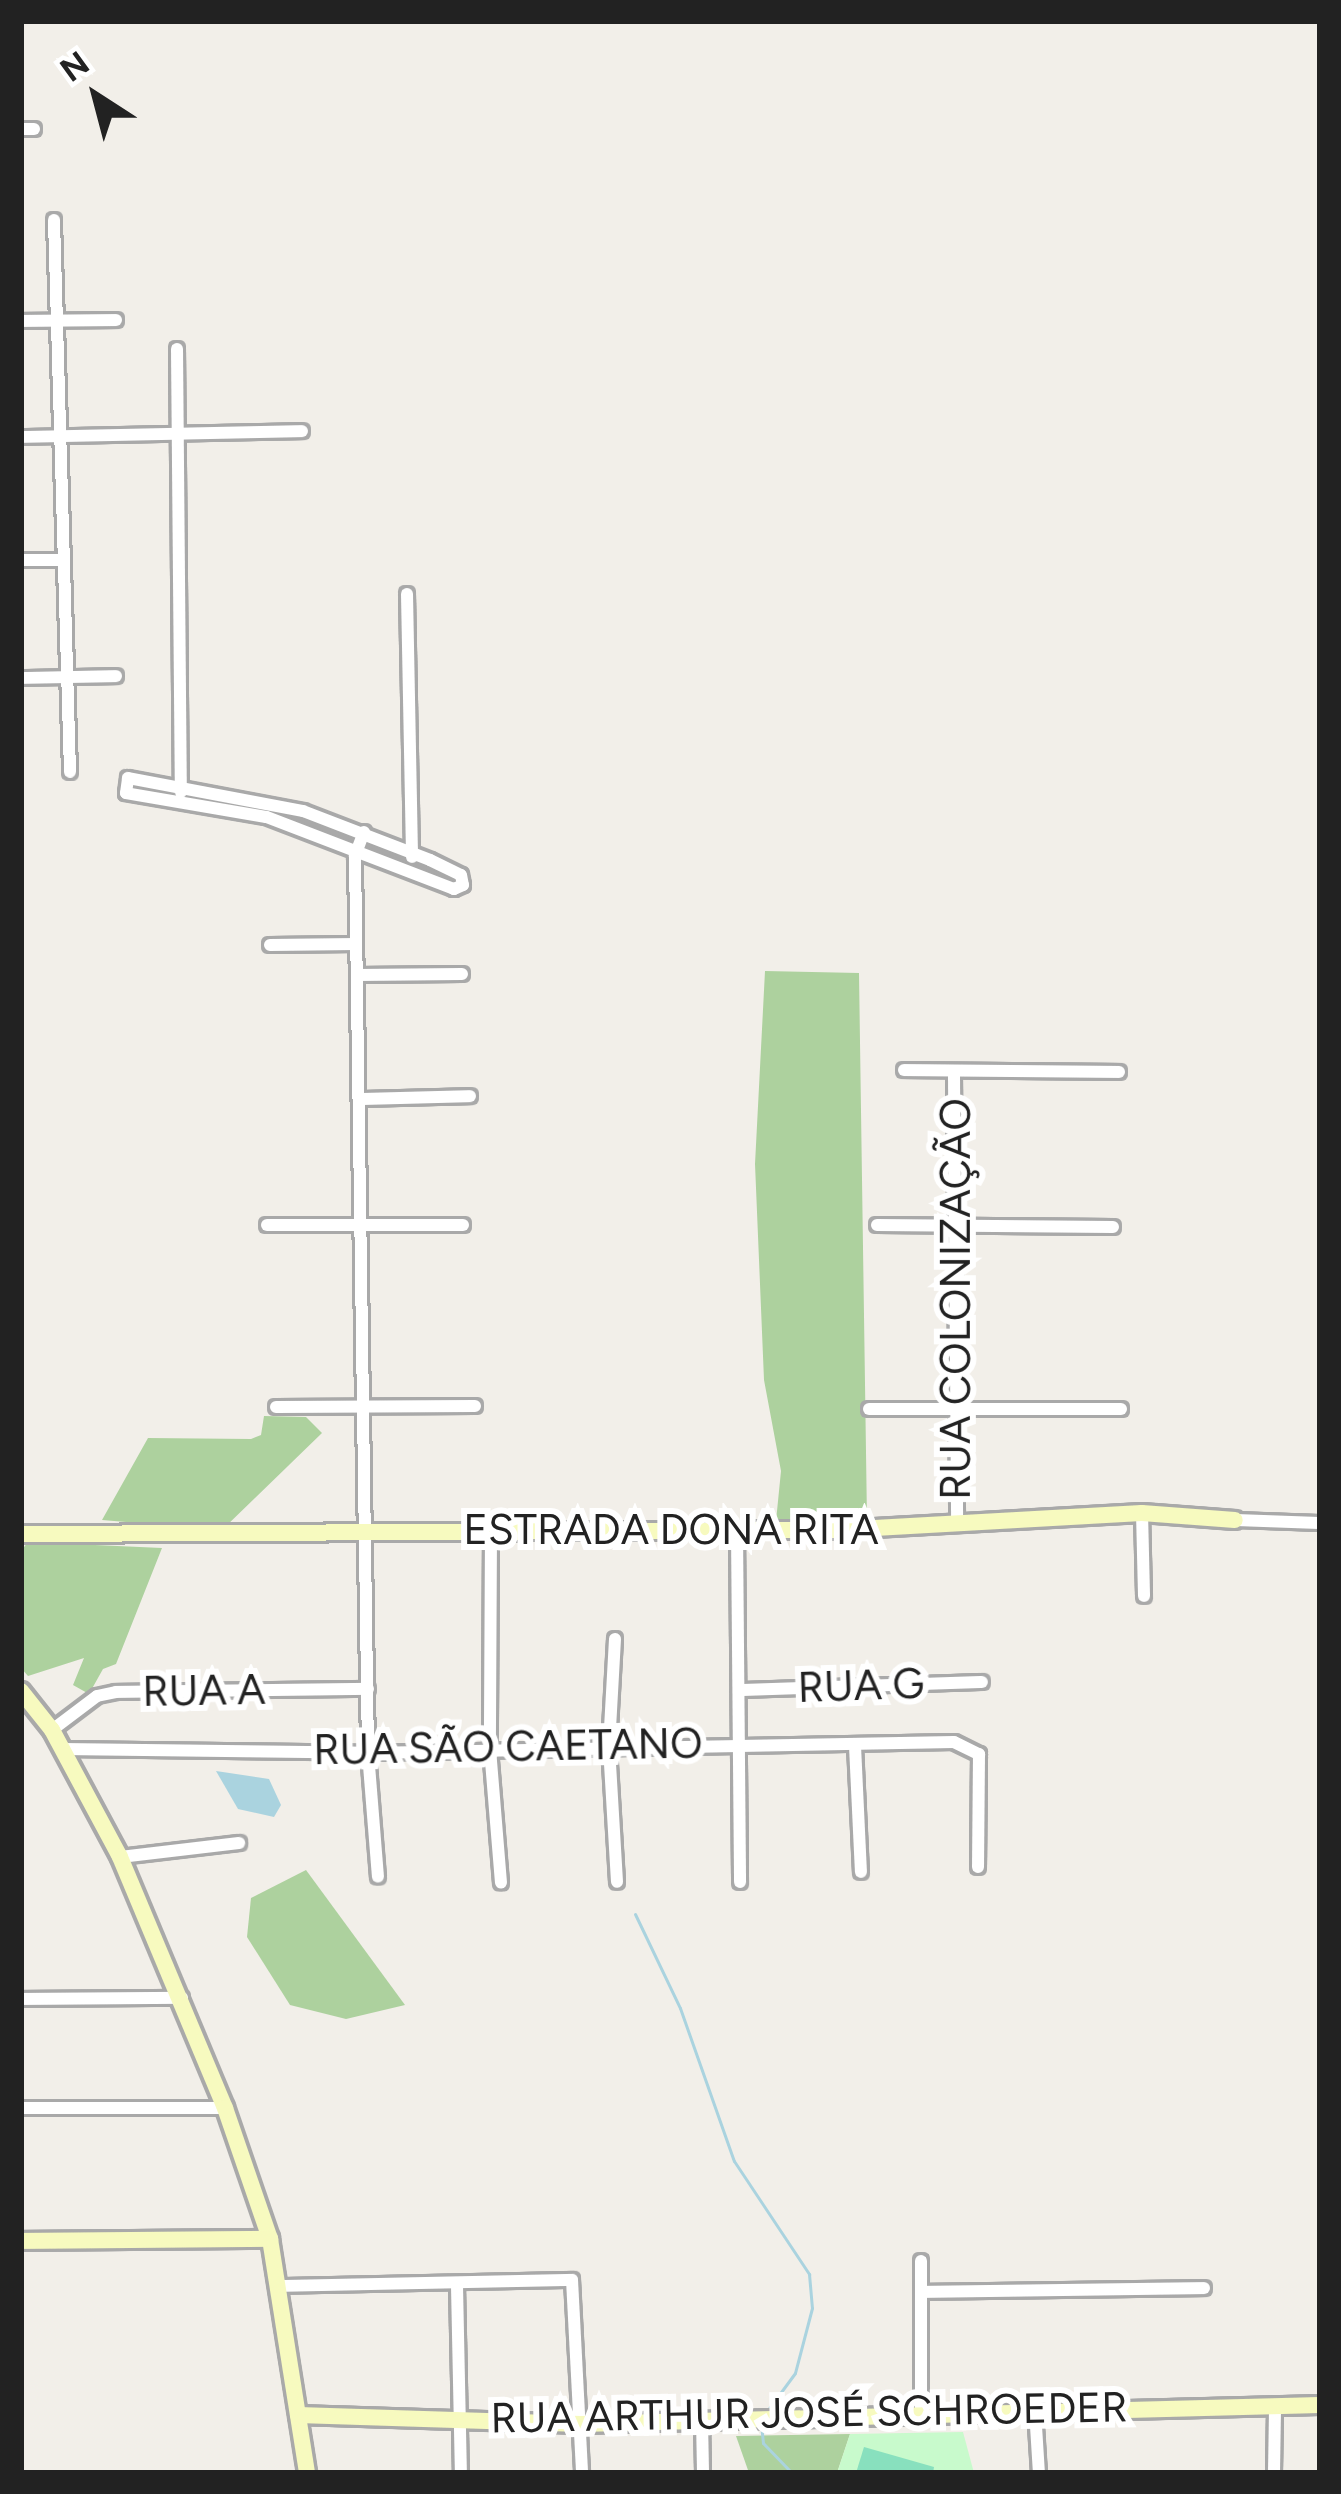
<!DOCTYPE html>
<html>
<head>
<meta charset="utf-8">
<style>
  body { margin:0 }
  #map { position:relative; width:1341px; height:2494px; overflow:hidden; background:#f2efe9; font-family:Figtree,sans-serif }
  div>[style] { position:absolute }
  [style*='--x'] { left:calc(var(--x)*1px); top:calc(var(--y)*1px); width:calc(var(--w)*1px); rotate:calc(var(--a)*1deg) }
  .forest>* { inset:0; background:#add19e }
  .park>* { inset:0; background:#c8facc }
  .pitch>* { inset:0; background:#88e0be }
  .water>* { inset:0; background:#aad3df }
  .stream>* { height:3px; margin:-1.5px; padding:0 1.5px; transform-origin:1.5px; border-radius:1.5px; background:#aad3df }
  .roads { filter:drop-shadow(3px 0 #a9a9a9) drop-shadow(-3px 0 #a9a9a9) drop-shadow(0 3px #a9a9a9) drop-shadow(0 -3px #a9a9a9) }
  .street>* { height:12px; margin:-6px; padding:0 6px; transform-origin:6px; border-radius:6px; background:#fff }
  .secondary>* { height:16px; margin:-8px; padding:0 8px; transform-origin:8px; border-radius:8px; background:#f7fabf }
  span { translate:-50% -50%; white-space:nowrap; text-align:center; line-height:1.15; -webkit-text-stroke:12px #fff; paint-order:stroke }
  .street-label { font-size:42px; color:#222 }
  .frame { position:absolute; inset:0; border:24px solid #222; pointer-events:none }
  .north { position:absolute; left:36px; top:36px; width:120px; height:120px; -webkit-text-stroke:9px #fff; paint-order:stroke; rotate:324deg; font-size:33px; font-weight:700; line-height:48px; text-align:center; color:#222 }
  .north::after { content:''; display:block; margin:auto; width:42px; height:54px; background:#222; clip-path:polygon(50% 0,100% 100%,50% 72%,0 100%) }
</style>
</head>
<body>
<div id="map">
  <div class="forest">
    <div style="clip-path:polygon(765px 971px,859px 973px,867px 1520px,776px 1521px,781px 1471px,764px 1380px,755px 1164px)"></div>
    <div style="clip-path:polygon(264px 1416px,306px 1417px,322px 1433px,222px 1530px,102px 1520px,148px 1438px,251px 1439px,261px 1435px)"></div>
    <div style="clip-path:polygon(28px 1542px,162px 1548px,116px 1664px,103px 1669px,89px 1694px,73px 1685px,84px 1658px,28px 1676px,21px 1668px,21px 1551px)"></div>
    <div style="clip-path:polygon(306px 1870px,405px 2005px,346px 2019px,290px 2005px,247px 1937px,251px 1898px)"></div>
    <div style="clip-path:polygon(850px 2434px,837px 2473px,749px 2473px,736px 2436px)"></div>
  </div>
  <div class="park">
    <div style="clip-path:polygon(963px 2432px,974px 2473px,837px 2473px,850px 2434px)"></div>
  </div>
  <div class="pitch">
    <div style="clip-path:polygon(864px 2447px,934px 2467px,933px 2473px,856px 2473px)"></div>
  </div>
  <div class="water">
    <div style="clip-path:polygon(216px 1771px,269px 1779px,281px 1805px,274px 1817px,238px 1809px)"></div>
  </div>
  <div class="stream">
    <div style="--x:635;--y:1914;--w:104;--a:64.4"></div>
    <div style="--x:680;--y:2008;--w:162;--a:70.6"></div>
    <div style="--x:734;--y:2161;--w:136;--a:56.4"></div>
    <div style="--x:809;--y:2274;--w:34;--a:85"></div>
    <div style="--x:812;--y:2308;--w:67;--a:104.7"></div>
    <div style="--x:795;--y:2373;--w:52;--a:126.4"></div>
    <div style="--x:761;--y:2424;--w:19;--a:84"></div>
    <div style="--x:763;--y:2443;--w:42;--a:46"></div>
  </div>
  <div class="roads">
    <div class="street">
      <div style="--x:21;--y:129;--w:13;--a:0"></div>
      <div style="--x:54;--y:220;--w:552;--a:88.34"></div>
      <div style="--x:21;--y:321;--w:95;--a:-0.6"></div>
      <div style="--x:177;--y:349;--w:443;--a:89.5"></div>
      <div style="--x:21;--y:437;--w:281;--a:-1.2"></div>
      <div style="--x:21;--y:560;--w:41;--a:0"></div>
      <div style="--x:407;--y:594;--w:263;--a:88.9"></div>
      <div style="--x:21;--y:678;--w:95;--a:-1.2"></div>
      <div style="--x:128;--y:778;--w:178;--a:10.7"></div>
      <div style="--x:303;--y:811;--w:136;--a:21.1"></div>
      <div style="--x:430;--y:860;--w:34;--a:26"></div>
      <div style="--x:461;--y:875;--w:10;--a:79"></div>
      <div style="--x:463;--y:885;--w:10;--a:156"></div>
      <div style="--x:454;--y:889;--w:201;--a:-159"></div>
      <div style="--x:266;--y:817;--w:142;--a:-170.3"></div>
      <div style="--x:126;--y:793;--w:15;--a:-82"></div>
      <div style="--x:364;--y:832;--w:26;--a:111"></div>
      <div style="--x:355;--y:856;--w:897;--a:89.17"></div>
      <div style="--x:368;--y:1753;--w:124;--a:85.4"></div>
      <div style="--x:270;--y:945;--w:86;--a:-0.7"></div>
      <div style="--x:357;--y:975;--w:105;--a:-0.5"></div>
      <div style="--x:904;--y:1070;--w:215;--a:0.5"></div>
      <div style="--x:954;--y:1076;--w:447;--a:89.6"></div>
      <div style="--x:359;--y:1099;--w:111;--a:-1.5"></div>
      <div style="--x:267;--y:1225;--w:196;--a:0"></div>
      <div style="--x:877;--y:1225;--w:236;--a:0.5"></div>
      <div style="--x:276;--y:1407;--w:199;--a:-0.3"></div>
      <div style="--x:869;--y:1409;--w:252;--a:0"></div>
      <div style="--x:1142;--y:1513;--w:83;--a:88.6"></div>
      <div style="--x:1235;--y:1520;--w:85;--a:2"></div>
      <div style="--x:491;--y:1532;--w:217;--a:90.3"></div>
      <div style="--x:490;--y:1749;--w:134;--a:85.3"></div>
      <div style="--x:737;--y:1532;--w:350;--a:89.5"></div>
      <div style="--x:615;--y:1639;--w:108;--a:93.2"></div>
      <div style="--x:609;--y:1747;--w:135;--a:86.6"></div>
      <div style="--x:741;--y:1690;--w:241;--a:-1.9"></div>
      <div style="--x:52;--y:1730;--w:56;--a:-37.1"></div>
      <div style="--x:97;--y:1696;--w:19;--a:-12"></div>
      <div style="--x:116;--y:1692;--w:252;--a:-0.7"></div>
      <div style="--x:855;--y:1746;--w:126;--a:87.3"></div>
      <div style="--x:62;--y:1749;--w:306;--a:0.7"></div>
      <div style="--x:368;--y:1753;--w:586;--a:-1.08"></div>
      <div style="--x:954;--y:1742;--w:28;--a:26"></div>
      <div style="--x:979;--y:1754;--w:113;--a:90.5"></div>
      <div style="--x:120;--y:1857;--w:120;--a:-6.7"></div>
      <div style="--x:21;--y:1999;--w:161;--a:-0.4"></div>
      <div style="--x:21;--y:2108;--w:204;--a:0"></div>
      <div style="--x:279;--y:2286;--w:293;--a:-1.2"></div>
      <div style="--x:572;--y:2280;--w:193;--a:87"></div>
      <div style="--x:457;--y:2286;--w:187;--a:88.8"></div>
      <div style="--x:922;--y:2292;--w:282;--a:-0.8"></div>
      <div style="--x:1035;--y:2410;--w:63;--a:86.4"></div>
      <div style="--x:921;--y:2417;--w:156;--a:-90"></div>
      <div style="--x:702;--y:2420;--w:53;--a:88.9"></div>
      <div style="--x:1274;--y:2473;--w:67;--a:-89.1"></div>
    </div>
    <div class="secondary">
      <div style="--x:21;--y:1534;--w:818;--a:-0.28"></div>
      <div style="--x:839;--y:1530;--w:303;--a:-3.2"></div>
      <div style="--x:1142;--y:1513;--w:93;--a:4.3"></div>
      <div style="--x:21;--y:1691;--w:50;--a:51.5"></div>
      <div style="--x:52;--y:1730;--w:144;--a:61.8"></div>
      <div style="--x:120;--y:1857;--w:272;--a:67.3"></div>
      <div style="--x:225;--y:2108;--w:139;--a:71"></div>
      <div style="--x:270;--y:2239;--w:237;--a:81"></div>
      <div style="--x:21;--y:2241;--w:249;--a:-0.5"></div>
      <div style="--x:298;--y:2415;--w:283;--a:1.8"></div>
      <div style="--x:581;--y:2424;--w:739;--a:-1.47"></div>
    </div>
  </div>
  <div class="street-label">
    <span style="left:956px;top:1299px;rotate:-90deg">RUA COLONIZAÇÃO</span>
    <span style="left:671px;top:1530px">ESTRADA DONA RITA</span>
    <span style="left:861px;top:1686px;rotate:-2deg">RUA G</span>
    <span style="left:204px;top:1691px;rotate:-1deg">RUA A</span>
    <span style="left:508px;top:1747px;rotate:-1deg">RUA SÃO CAETANO</span>
    <span style="left:809px;top:2413px;rotate:-1deg">RUA ARTHUR JOSÉ SCHROEDER</span>
  </div>
  <div class="frame"></div>
  <div class="north">N</div>
</div>
</body>
</html>
